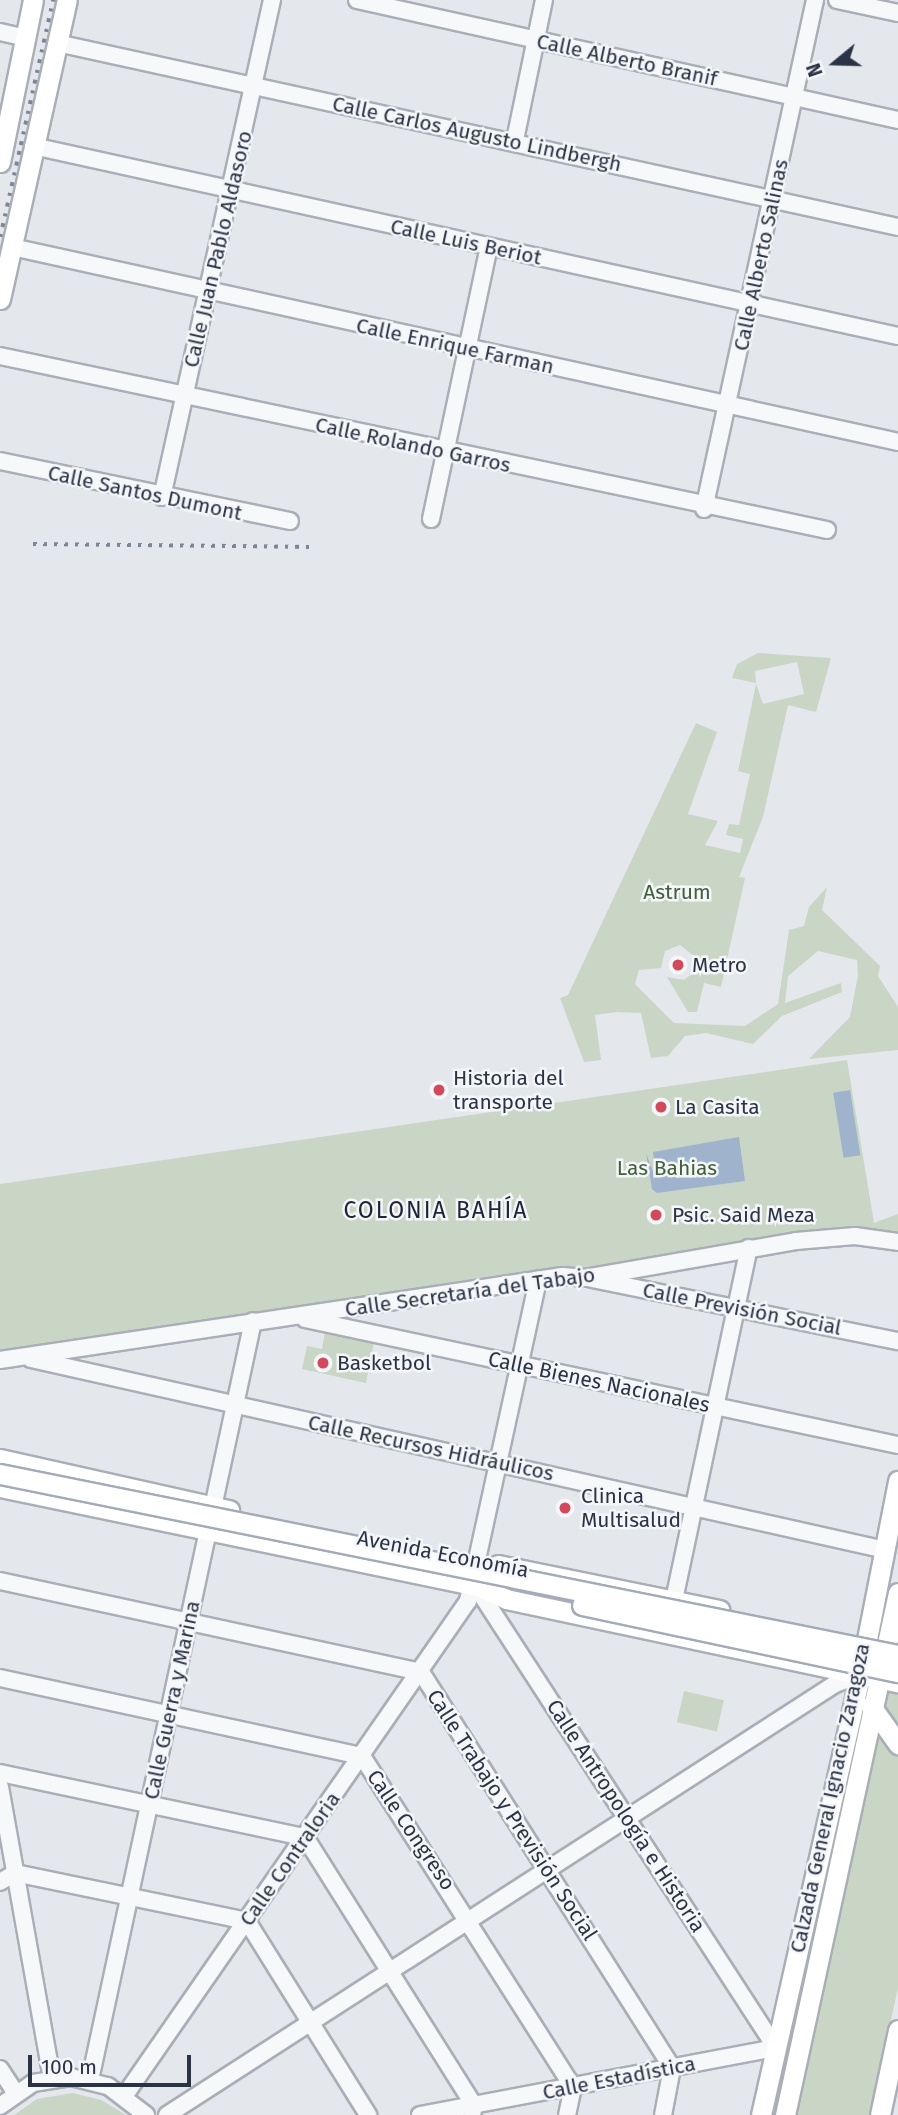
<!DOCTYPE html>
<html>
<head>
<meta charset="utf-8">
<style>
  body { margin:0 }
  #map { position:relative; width:898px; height:2115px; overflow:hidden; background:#e4e7ec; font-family:"Fira Sans",sans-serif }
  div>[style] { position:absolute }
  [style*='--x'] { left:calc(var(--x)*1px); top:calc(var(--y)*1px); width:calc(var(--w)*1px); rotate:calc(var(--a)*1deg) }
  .green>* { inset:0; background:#c9d6c5; transform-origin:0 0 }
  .water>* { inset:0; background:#9fb4cc; transform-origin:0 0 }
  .roads { filter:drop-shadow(2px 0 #a9aeb7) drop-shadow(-2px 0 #a9aeb7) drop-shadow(0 2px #a9aeb7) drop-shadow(0 -2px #a9aeb7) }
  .minor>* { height:16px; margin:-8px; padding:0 8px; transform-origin:8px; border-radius:8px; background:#f7f8fa }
  .major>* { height:19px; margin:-9.5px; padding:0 9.5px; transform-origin:9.5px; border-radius:9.5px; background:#fff }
  .rail>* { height:3.5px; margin-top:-1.75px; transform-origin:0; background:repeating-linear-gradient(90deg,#7d8696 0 3.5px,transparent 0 10.5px) }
  .bridges { filter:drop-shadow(2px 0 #a3abb8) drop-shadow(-2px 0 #a3abb8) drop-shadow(0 2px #a3abb8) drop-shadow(0 -2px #a3abb8) }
  .major-bridge>* { height:19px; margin:-9.5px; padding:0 9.5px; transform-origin:9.5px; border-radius:9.5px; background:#fff }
  .dots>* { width:19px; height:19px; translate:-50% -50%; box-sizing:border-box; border:4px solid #f4f6f9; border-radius:50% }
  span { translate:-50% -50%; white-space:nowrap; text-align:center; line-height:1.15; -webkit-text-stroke:5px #f4f6f9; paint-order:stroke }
  .street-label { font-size:21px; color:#2b3445 }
  .park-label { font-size:21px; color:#3f6138 }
  .poi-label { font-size:21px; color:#2b3445 }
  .left { translate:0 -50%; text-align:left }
  .neighbourhood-label { font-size:23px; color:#1d2536; letter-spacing:2px }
  .north { position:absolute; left:800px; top:28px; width:70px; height:70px; -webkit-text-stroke:5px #f4f6f9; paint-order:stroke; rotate:251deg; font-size:19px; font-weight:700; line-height:28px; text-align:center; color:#2b3445 }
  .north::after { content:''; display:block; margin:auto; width:24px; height:32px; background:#2b3445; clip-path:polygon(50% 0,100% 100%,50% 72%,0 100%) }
  .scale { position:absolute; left:28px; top:2055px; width:163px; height:32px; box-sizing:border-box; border:4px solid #2b3445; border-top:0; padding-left:9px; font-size:21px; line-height:24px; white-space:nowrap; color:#2b3445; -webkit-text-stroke:5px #f4f6f9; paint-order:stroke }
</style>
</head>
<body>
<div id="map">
  <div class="green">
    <div style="clip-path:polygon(758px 653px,831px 658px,816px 712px,788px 705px,763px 817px,739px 877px,745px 878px,721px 987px,704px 983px,697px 1012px,688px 1012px,667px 977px,684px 980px,693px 973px,694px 956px,680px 945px,665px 951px,661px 968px,639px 970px,635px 984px,674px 1023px,745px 1026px,778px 1004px,789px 930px,804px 926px,809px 907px,827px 887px,822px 910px,880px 966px,878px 976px,898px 1007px,898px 1050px,809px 1059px,850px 1017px,858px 975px,857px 960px,818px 951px,788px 976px,785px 1003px,841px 983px,842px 992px,782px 1016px,753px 1044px,706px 1033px,685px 1036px,668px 1056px,651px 1058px,641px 1013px,617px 1012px,595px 1015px,601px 1060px,584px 1062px,560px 998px,568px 995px,696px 723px,717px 732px,688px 814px,718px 821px,705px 845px,740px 853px,743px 839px,726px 835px,729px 824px,739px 825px,750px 774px,738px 771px,756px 684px,763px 704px,804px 694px,797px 662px,755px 671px,756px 683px,732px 678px,737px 664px)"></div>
    <div style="clip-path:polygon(847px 1060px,874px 1223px,898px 1214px,898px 1250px,863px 1243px,845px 1229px,600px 1269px,0 1352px,0 1184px)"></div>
    <div style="clip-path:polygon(325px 1332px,374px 1342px,366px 1383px,302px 1369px,307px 1346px,322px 1349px)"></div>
    <div style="clip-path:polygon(887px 1685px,898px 1687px,898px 1988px,870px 2115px,794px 2115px)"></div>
    <div style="left:684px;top:1691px;width:41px;height:32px;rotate:13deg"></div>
    <div style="clip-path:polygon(73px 2093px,101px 2100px,126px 2115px,14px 2115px,37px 2099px)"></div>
  </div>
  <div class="water">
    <div style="left:850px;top:1090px;width:66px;height:17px;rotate:81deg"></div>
    <div style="clip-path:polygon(739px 1137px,745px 1181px,657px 1193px,652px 1189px,646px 1153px,655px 1177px,653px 1152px)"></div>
  </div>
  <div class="roads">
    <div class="minor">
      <div style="--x:357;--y:0;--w:554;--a:12.51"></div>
      <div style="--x:837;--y:0;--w:62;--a:12"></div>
      <div style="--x:0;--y:32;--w:27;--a:13"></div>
      <div style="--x:57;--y:43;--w:861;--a:12.34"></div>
      <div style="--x:515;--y:140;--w:143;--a:-78.3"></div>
      <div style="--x:33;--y:146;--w:886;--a:12.39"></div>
      <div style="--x:12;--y:247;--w:907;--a:12.41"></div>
      <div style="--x:0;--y:356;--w:845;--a:11.88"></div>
      <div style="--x:0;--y:461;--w:296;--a:11.7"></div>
      <div style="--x:162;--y:497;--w:509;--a:-77.52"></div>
      <div style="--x:704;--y:509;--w:521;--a:-77.7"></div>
      <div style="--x:431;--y:519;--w:278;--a:-78"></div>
      <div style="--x:592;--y:1279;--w:312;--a:11.5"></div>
      <div style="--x:305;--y:1319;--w:606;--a:12"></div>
      <div style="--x:31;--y:1359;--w:871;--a:12.6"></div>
      <div style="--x:0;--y:1360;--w:569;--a:-8.49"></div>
      <div style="--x:563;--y:1276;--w:22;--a:5"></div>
      <div style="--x:585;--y:1278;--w:214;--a:-9.9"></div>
      <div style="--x:796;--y:1241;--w:59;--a:-4.8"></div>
      <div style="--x:855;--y:1236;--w:43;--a:7.9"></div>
      <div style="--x:0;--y:1581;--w:431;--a:12.2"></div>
      <div style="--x:421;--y:1672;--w:469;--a:57.6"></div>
      <div style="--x:672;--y:2068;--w:48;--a:100.8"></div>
      <div style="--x:674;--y:1600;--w:360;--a:-78"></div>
      <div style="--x:0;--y:1678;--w:370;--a:12.2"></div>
      <div style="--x:362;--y:1756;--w:393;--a:57.5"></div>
      <div style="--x:573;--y:2087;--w:29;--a:102"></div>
      <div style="--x:0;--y:1773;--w:312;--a:11.9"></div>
      <div style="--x:305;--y:1837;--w:317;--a:57.8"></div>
      <div style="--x:474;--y:2105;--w:10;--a:101"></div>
      <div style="--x:0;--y:1787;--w:296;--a:79.9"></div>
      <div style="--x:0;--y:1882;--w:17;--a:-31"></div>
      <div style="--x:15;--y:1873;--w:237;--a:11.7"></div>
      <div style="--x:247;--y:1921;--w:229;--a:58"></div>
      <div style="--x:0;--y:2069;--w:27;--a:57"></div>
      <div style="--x:90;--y:2080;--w:776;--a:-77.88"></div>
      <div style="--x:125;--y:2095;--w:601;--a:-55.23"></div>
      <div style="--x:468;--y:1601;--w:329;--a:-77.7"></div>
      <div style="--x:0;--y:2106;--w:40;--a:-34.9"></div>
      <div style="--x:33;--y:2083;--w:38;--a:-9"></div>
      <div style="--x:71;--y:2077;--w:38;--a:14"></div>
      <div style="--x:108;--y:2086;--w:48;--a:37.3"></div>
      <div style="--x:167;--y:2115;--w:795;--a:-32.83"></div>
      <div style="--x:835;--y:1684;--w:27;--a:-20"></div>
      <div style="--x:420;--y:2115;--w:362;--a:-10.7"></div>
      <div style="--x:776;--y:2048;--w:552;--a:-123.03"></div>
    </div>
    <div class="major">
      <div style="--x:0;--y:162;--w:165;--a:-78.5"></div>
      <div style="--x:0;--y:299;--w:306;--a:-77.4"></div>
      <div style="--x:0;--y:1459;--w:235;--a:12.6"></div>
      <div style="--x:0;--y:1487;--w:485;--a:11.7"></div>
      <div style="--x:475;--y:1585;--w:34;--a:24"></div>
      <div style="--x:506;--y:1599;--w:401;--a:12"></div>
      <div style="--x:498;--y:1565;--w:226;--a:11.5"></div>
      <div style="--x:871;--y:1706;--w:47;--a:54.6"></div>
      <div style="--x:761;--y:2115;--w:451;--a:-77.3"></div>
      <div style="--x:860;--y:1675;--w:198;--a:-78.9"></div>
      <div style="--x:785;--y:2115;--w:534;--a:-77.79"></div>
      <div style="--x:880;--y:2115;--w:87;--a:-78"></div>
    </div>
  </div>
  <div class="rail">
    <div style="--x:0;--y:237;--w:243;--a:-77.4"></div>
    <div style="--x:33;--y:544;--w:279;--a:0.6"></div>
  </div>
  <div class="bridges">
    <div class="major-bridge">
      <div style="--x:0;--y:1474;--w:916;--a:11.4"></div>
      <div style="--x:582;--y:1605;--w:323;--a:12"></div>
    </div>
  </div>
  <div class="dots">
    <div style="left:678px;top:965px;background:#d1495b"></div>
    <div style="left:439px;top:1090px;background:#d1495b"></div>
    <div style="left:661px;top:1107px;background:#d1495b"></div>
    <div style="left:656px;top:1215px;background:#d1495b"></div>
    <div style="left:323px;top:1363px;background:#d1495b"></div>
    <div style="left:565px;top:1508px;background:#d1495b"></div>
  </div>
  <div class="street-label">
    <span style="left:627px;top:60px;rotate:12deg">Calle Alberto Branif</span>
    <span style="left:477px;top:134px;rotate:12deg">Calle Carlos Augusto Lindbergh</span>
    <span style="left:466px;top:242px;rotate:12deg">Calle Luis Beriot</span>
    <span style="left:218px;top:249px;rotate:-77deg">Calle Juan Pablo Aldasoro</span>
    <span style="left:761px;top:255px;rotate:-78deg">Calle Alberto Salinas</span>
    <span style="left:455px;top:346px;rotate:12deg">Calle Enrique Farman</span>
    <span style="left:413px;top:445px;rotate:12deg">Calle Rolando Garros</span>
    <span style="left:145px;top:493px;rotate:12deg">Calle Santos Dumont</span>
    <span style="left:470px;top:1292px;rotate:-8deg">Calle Secretaría del Tabajo</span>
    <span style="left:742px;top:1309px;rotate:11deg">Calle Previsión Social</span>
    <span style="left:599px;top:1382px;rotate:12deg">Calle Bienes Nacionales</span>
    <span style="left:431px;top:1448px;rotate:12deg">Calle Recursos Hidráulicos</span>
    <span style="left:443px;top:1554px;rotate:11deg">Avenida Economía</span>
    <span style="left:172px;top:1700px;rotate:-78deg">Calle Guerra y Marina</span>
    <span style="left:830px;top:1798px;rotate:-78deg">Calzada General Ignacio Zaragoza</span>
    <span style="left:512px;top:1815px;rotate:57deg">Calle Trabajo y Previsión Social</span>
    <span style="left:626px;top:1816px;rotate:57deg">Calle Antropología e Historia</span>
    <span style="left:411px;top:1830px;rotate:56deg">Calle Congreso</span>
    <span style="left:290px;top:1859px;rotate:-55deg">Calle Contraloria</span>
    <span style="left:619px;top:2078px;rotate:-11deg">Calle Estadística</span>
  </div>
  <div class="park-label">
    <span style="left:677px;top:892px">Astrum</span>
    <span style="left:667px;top:1168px">Las Bahias</span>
  </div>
  <div class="poi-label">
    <span class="left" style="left:692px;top:965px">Metro</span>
    <span class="left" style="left:453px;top:1090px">Historia del<br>transporte</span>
    <span class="left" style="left:675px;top:1107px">La Casita</span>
    <span class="left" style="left:672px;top:1215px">Psic. Said Meza</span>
    <span class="left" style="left:337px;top:1363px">Basketbol</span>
    <span class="left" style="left:581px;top:1508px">Clinica<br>Multisalud</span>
  </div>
  <div class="neighbourhood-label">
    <span style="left:436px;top:1210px">COLONIA BAHÍA</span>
  </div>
  <div class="north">N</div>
  <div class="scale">100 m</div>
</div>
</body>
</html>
